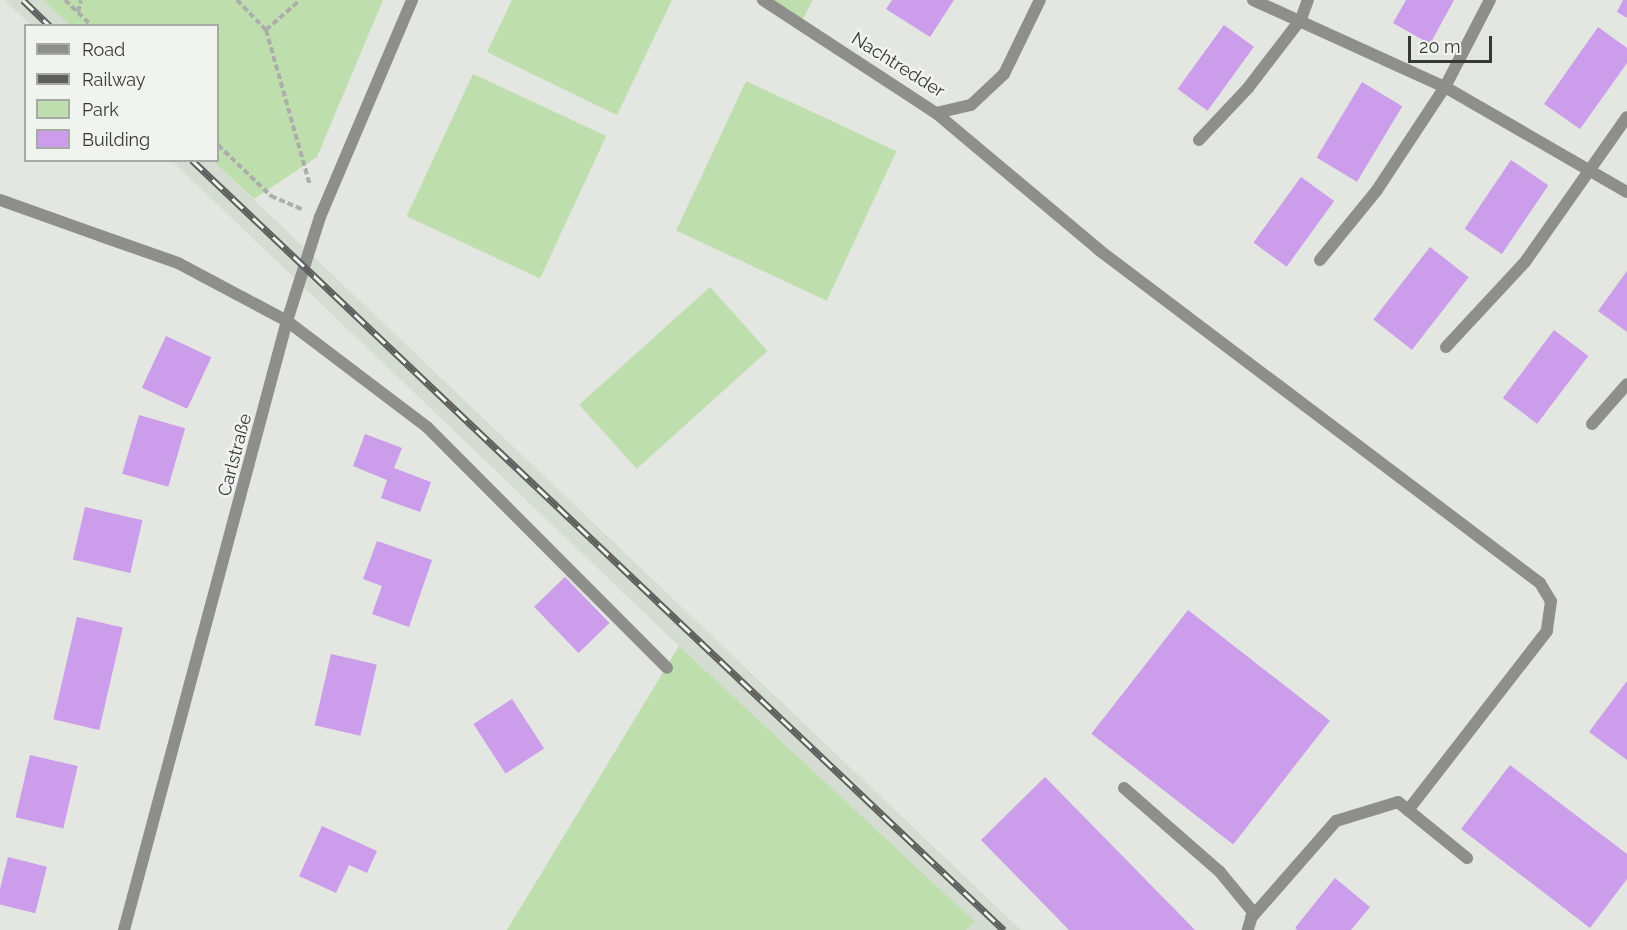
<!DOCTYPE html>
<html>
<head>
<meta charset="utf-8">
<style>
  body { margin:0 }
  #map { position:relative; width:1627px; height:930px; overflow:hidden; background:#e3e6e1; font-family:Raleway,sans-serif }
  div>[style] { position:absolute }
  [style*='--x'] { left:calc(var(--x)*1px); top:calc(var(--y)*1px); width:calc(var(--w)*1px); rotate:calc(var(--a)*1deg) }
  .built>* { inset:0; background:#d5dcd1 }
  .green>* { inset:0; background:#bedead; transform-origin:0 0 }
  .building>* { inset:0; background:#cb9dea; transform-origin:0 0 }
  .path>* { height:4px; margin-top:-2px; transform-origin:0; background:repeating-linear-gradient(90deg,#acaeaa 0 6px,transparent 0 9px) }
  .service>* { height:12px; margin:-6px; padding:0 6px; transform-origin:6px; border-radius:6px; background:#8e8f8d }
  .minor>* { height:12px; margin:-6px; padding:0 6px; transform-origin:6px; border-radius:6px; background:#8e8f8d }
  .rail>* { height:7px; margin-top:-3.5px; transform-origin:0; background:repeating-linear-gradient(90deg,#f0f4ef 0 14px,#5e5f5c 0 28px); box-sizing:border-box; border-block:2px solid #5e5f5c }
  span { translate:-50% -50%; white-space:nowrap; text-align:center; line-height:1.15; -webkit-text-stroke:5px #f0f4ef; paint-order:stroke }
  .street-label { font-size:18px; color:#383937 }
  .legend { position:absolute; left:24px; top:24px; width:195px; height:138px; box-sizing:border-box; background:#f0f4ef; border:2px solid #a6a9a5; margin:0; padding:8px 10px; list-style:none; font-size:18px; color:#383937 }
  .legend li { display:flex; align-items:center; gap:12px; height:30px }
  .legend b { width:30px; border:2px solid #a6a9a5 }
  .scale { position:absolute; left:1408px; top:36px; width:84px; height:27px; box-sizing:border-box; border:3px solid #383937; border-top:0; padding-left:8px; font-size:18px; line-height:21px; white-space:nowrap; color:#383937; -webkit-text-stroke:4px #f0f4ef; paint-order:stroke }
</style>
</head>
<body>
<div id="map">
  <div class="built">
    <div style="clip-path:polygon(4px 0,43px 0,70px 25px,31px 25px)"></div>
    <div style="clip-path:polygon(172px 161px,213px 161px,1021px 930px,966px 930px,974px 922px,679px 646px)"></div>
  </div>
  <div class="green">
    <div style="clip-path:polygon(43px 0,383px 0,317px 157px,254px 199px,213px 161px,218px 160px,218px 26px,70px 25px)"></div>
    <div style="clip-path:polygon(512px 0,672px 0,617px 115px,487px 52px)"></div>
    <div style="clip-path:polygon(763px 0,813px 0,800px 24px)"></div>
    <div style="left:473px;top:74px;width:147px;height:157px;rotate:25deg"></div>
    <div style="left:746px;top:81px;width:166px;height:165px;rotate:25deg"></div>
    <div style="left:710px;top:287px;width:86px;height:176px;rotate:48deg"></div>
    <div style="clip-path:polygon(679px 646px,975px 922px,966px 930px,507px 930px)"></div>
  </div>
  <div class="building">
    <div style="clip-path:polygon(892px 0,954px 0,930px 37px,886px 9px)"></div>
    <div style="clip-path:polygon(1406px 0,1454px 0,1430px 44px,1393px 23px)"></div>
    <div style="clip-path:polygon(1623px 0,1627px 0,1627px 18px,1617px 12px)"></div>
    <div style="left:1224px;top:25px;width:37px;height:79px;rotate:36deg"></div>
    <div style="clip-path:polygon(1598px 27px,1627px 48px,1627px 63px,1580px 129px,1544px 104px)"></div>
    <div style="left:1362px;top:82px;width:47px;height:88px;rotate:31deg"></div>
    <div style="left:1511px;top:160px;width:45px;height:83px;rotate:34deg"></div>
    <div style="left:1301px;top:177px;width:41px;height:81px;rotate:36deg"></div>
    <div style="left:1430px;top:247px;width:49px;height:92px;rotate:38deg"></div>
    <div style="clip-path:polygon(1627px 271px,1627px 332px,1598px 311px)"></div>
    <div style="left:1554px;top:330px;width:43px;height:85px;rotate:37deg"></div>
    <div style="left:166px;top:336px;width:50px;height:57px;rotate:25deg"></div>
    <div style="left:139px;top:415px;width:48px;height:61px;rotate:16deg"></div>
    <div style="clip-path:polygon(365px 434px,402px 448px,394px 468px,431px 482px,420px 512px,381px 498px,387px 480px,353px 466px)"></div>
    <div style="left:85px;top:507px;width:59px;height:54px;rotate:13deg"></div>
    <div style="clip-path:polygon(377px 541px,432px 560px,409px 627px,372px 614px,382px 586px,363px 579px)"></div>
    <div style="left:565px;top:577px;width:64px;height:43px;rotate:46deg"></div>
    <div style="left:1188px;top:610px;width:180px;height:157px;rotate:38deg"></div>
    <div style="left:77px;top:617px;width:47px;height:105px;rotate:13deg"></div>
    <div style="left:331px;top:654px;width:47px;height:73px;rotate:13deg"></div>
    <div style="clip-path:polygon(1627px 681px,1627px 760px,1589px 732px)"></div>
    <div style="left:512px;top:699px;width:59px;height:46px;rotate:57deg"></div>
    <div style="left:30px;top:755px;width:49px;height:64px;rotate:13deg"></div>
    <div style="clip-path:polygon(1510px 765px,1627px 854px,1627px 879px,1590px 928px,1461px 829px)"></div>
    <div style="clip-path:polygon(1045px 777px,1195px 930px,1069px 930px,981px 840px)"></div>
    <div style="clip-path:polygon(322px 826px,377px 851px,367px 873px,349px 865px,336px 893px,299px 876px)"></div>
    <div style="left:8px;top:857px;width:40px;height:48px;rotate:14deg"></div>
    <div style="clip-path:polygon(1335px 878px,1370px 907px,1351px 930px,1297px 930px,1295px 928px)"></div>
  </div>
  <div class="path">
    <div style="--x:65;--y:0;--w:37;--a:44"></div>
    <div style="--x:237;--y:0;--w:42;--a:46"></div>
    <div style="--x:266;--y:30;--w:161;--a:74.2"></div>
    <div style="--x:78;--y:12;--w:12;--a:-76"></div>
    <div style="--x:266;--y:30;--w:45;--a:-41.4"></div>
    <div style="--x:218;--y:145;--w:74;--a:43.9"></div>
    <div style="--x:271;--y:196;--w:34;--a:23"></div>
  </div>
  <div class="service">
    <div style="--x:936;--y:113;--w:213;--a:40"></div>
    <div style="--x:1099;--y:250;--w:553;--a:37.06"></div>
    <div style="--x:1540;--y:583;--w:21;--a:59"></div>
    <div style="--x:1551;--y:601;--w:30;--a:98"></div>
    <div style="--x:1547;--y:631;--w:227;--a:127.8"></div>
    <div style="--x:1199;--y:140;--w:71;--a:-46.7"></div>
    <div style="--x:1248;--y:88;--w:87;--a:-52.5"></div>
    <div style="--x:1301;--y:19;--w:20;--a:-70"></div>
    <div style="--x:0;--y:200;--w:107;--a:19.6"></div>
    <div style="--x:1320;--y:260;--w:90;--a:-50.8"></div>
    <div style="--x:1377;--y:190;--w:123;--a:-56.6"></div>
    <div style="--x:1445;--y:87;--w:98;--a:-62.7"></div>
    <div style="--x:287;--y:321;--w:176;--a:37.1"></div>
    <div style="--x:427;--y:427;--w:340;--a:45.1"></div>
    <div style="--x:1446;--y:347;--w:116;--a:-47.1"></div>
    <div style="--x:1525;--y:262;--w:177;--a:-54.9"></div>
    <div style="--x:1592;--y:424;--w:53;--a:-48.8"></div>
    <div style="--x:1124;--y:788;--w:128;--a:41.2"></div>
    <div style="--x:1220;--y:872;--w:52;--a:50.5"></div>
    <div style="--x:1253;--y:912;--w:19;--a:106"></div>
    <div style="--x:1251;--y:918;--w:129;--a:-48.8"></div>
    <div style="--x:1336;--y:821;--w:65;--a:-17"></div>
    <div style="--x:1398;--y:802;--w:89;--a:39.1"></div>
  </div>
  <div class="minor">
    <div style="--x:763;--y:0;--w:207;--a:33.2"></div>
    <div style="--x:936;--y:113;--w:36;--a:-13"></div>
    <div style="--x:971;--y:105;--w:45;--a:-43.2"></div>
    <div style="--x:1004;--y:74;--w:82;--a:-64.1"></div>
    <div style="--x:1253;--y:0;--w:211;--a:24.4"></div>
    <div style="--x:1445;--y:87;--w:210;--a:30"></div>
    <div style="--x:101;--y:236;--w:82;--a:19.3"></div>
    <div style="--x:178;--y:263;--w:123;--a:28"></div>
    <div style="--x:124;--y:930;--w:630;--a:-75.02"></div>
    <div style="--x:287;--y:321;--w:109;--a:-72.4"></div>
    <div style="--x:320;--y:217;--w:236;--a:-67"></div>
  </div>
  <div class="rail">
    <div style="--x:23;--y:0;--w:37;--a:44"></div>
    <div style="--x:192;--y:160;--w:1119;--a:43.48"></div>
  </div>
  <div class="street-label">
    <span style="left:898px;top:65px;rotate:32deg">Nachtredder</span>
    <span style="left:235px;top:455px;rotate:-75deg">Carlstraße</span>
  </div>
  <ul class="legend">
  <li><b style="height:8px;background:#8e8f8d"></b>Road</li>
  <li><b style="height:8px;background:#5e5f5c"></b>Railway</li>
  <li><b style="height:16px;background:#bedead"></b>Park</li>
  <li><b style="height:16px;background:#cb9dea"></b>Building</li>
  </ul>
  <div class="scale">20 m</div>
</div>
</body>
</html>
